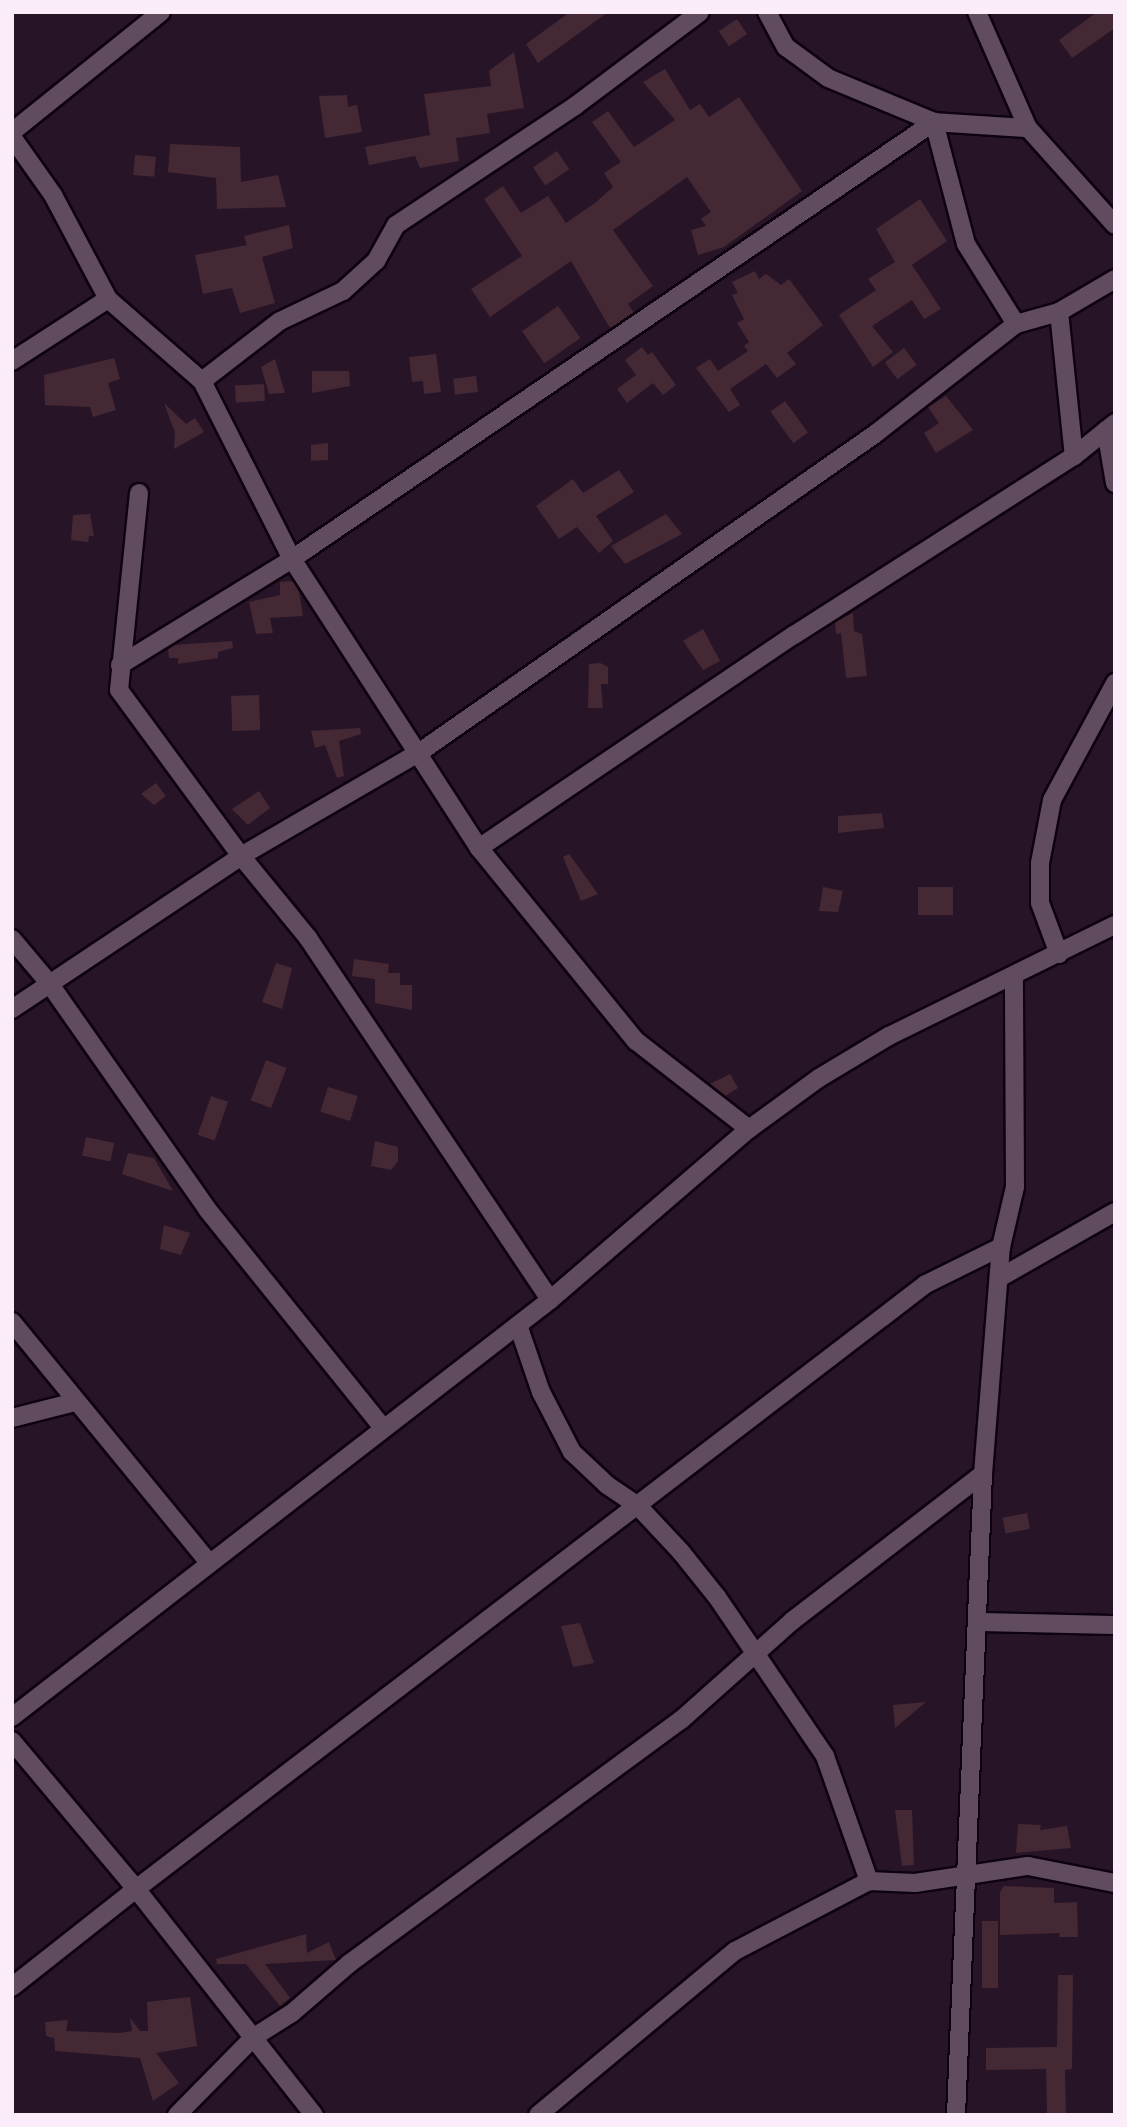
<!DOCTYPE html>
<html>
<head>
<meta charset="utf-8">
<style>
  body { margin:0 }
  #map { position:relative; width:1127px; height:2127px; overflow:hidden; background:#271527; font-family:Barlow,sans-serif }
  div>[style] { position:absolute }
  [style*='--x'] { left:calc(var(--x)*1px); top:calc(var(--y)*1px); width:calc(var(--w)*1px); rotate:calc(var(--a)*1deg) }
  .building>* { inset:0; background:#442834; transform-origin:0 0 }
  .roads { filter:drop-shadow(2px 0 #0f020f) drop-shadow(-2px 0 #0f020f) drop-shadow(0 2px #0f020f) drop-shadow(0 -2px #0f020f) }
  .street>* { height:18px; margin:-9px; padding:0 9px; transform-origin:9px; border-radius:9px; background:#604b5f }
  span { translate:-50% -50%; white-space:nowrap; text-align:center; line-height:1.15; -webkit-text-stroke:7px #0b050b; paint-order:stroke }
  .frame { position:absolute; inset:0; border:14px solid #faedf9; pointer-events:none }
</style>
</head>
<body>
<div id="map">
  <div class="building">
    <div style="clip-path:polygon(570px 12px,608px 12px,538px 63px,526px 44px)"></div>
    <div style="clip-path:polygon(1097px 12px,1115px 12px,1115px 28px,1072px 58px,1059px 40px)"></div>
    <div style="left:737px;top:19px;width:18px;height:22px;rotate:56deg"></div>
    <div style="clip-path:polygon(514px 52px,524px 108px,487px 114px,490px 133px,456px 138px,459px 161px,420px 168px,415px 156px,369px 165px,365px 147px,430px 135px,424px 94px,491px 86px,489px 71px)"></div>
    <div style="clip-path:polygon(665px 69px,690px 110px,700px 104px,709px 117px,739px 97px,802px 191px,724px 247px,698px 255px,691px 230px,706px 226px,701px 219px,711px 212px,687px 177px,613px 230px,653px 286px,628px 304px,634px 313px,611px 328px,608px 325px,571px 261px,490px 317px,471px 289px,522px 256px,484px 199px,503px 186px,521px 213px,548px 196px,566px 223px,595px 203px,613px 187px,604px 173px,621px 162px,592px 122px,608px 111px,634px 147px,675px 120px,643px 82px)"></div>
    <div style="clip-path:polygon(347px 95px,348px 107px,357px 105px,362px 132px,325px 138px,319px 96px)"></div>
    <div style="clip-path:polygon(170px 144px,240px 147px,241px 182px,278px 175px,286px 207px,217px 209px,216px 178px,168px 172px)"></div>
    <div style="left:557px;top:151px;width:22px;height:29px;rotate:56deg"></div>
    <div style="left:135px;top:155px;width:21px;height:20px;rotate:5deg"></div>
    <div style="clip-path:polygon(920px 199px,947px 241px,912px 265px,941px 309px,924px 319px,912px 300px,872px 326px,893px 352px,873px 367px,839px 315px,876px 290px,868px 279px,895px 262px,876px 229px)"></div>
    <div style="clip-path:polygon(289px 225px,293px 248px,262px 257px,275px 303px,240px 313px,232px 288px,203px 294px,195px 255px,247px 245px,244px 236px)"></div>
    <div style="clip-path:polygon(755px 271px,759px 279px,766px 274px,781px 285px,789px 279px,823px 325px,787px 353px,796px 364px,777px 378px,766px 364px,730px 389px,740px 405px,729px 412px,696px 368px,710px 359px,718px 371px,748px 351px,744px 346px,749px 342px,737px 323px,744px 319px,732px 295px,738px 293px,732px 282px)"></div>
    <div style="left:558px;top:306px;width:39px;height:44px;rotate:55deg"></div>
    <div style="clip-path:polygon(642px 347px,648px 355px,652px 352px,676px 385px,663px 395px,653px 383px,627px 403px,617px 389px,636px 375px,625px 360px)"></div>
    <div style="left:904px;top:348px;width:21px;height:24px;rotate:53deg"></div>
    <div style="clip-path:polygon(436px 354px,441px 392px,424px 394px,423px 381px,412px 382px,409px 357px)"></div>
    <div style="clip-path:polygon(114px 358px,120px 379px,108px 383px,116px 410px,93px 417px,90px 407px,45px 405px,44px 375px)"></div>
    <div style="clip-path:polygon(275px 359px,285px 393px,269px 394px,261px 367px)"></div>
    <div style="clip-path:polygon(312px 371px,349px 371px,350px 386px,312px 393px)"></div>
    <div style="left:476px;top:376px;width:16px;height:23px;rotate:83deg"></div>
    <div style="left:264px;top:384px;width:17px;height:29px;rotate:87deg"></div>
    <div style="clip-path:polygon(946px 396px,973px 430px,936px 453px,924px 433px,939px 423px,928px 407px)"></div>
    <div style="left:785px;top:401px;width:39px;height:18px;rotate:54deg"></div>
    <div style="clip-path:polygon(164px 403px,186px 424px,195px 418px,204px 432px,174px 449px,175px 433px)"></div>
    <div style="clip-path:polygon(328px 443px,328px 460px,311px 461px,311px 445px)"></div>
    <div style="clip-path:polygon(619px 470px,634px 492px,596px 516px,613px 541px,599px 553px,577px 527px,559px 539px,536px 506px,573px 479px,583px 493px)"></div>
    <div style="clip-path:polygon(90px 514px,94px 536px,89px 536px,88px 542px,71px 540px,73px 515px)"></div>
    <div style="clip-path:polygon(666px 514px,682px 534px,625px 564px,611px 546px)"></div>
    <div style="clip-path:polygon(293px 581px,299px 591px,303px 616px,270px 618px,273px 633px,256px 634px,249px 602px,280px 595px,280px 582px)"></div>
    <div style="clip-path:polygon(853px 613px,854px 631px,862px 634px,867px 676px,846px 678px,841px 633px,836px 634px,835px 622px)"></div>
    <div style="clip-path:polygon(703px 629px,720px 661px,703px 670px,683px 641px)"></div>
    <div style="clip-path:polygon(232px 641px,233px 648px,218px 652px,218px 658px,178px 664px,178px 658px,169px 658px,168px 649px,174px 645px)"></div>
    <div style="clip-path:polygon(600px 663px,608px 667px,608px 684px,601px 684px,603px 708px,588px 708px,589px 664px)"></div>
    <div style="left:259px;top:695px;width:35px;height:28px;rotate:88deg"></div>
    <div style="clip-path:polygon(360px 728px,361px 734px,339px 741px,344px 776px,337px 778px,325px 745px,315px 748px,311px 731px)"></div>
    <div style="clip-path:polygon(156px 783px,166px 796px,154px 805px,141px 794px)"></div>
    <div style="clip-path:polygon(259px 791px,270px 808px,248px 825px,232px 809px)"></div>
    <div style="clip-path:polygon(882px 813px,884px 828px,838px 833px,838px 816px)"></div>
    <div style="clip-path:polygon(569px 854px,598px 894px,581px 901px,563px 857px)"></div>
    <div style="clip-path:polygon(823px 887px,843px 891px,838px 912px,819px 911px)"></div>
    <div style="left:953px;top:887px;width:28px;height:35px;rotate:90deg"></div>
    <div style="clip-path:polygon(354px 959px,389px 964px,388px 973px,400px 973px,400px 985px,412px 985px,412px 1010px,375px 1003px,375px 979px,352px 976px)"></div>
    <div style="clip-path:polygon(276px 963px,292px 968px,282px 1009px,262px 1002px)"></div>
    <div style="left:266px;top:1060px;width:22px;height:43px;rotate:21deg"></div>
    <div style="clip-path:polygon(730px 1074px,738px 1088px,725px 1096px,710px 1084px)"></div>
    <div style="left:328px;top:1087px;width:31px;height:26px;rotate:17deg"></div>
    <div style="left:211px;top:1096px;width:18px;height:41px;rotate:19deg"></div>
    <div style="left:86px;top:1137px;width:29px;height:19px;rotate:12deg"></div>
    <div style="clip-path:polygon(375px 1141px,398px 1147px,398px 1161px,391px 1170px,371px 1166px)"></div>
    <div style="clip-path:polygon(128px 1153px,154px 1158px,173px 1191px,122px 1174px)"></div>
    <div style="clip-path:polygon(164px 1225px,190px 1233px,181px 1255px,160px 1249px)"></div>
    <div style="left:1027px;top:1513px;width:16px;height:25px;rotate:79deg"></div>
    <div style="clip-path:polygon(580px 1623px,594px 1663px,573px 1667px,561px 1626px)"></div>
    <div style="clip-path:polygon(926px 1702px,895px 1728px,893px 1705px)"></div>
    <div style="clip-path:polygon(895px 1810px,912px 1810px,914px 1865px,902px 1866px)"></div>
    <div style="clip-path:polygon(1018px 1824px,1041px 1825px,1040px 1830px,1067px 1826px,1071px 1848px,1016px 1853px)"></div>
    <div style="clip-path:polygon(1004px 1886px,1054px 1888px,1054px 1903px,1077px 1902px,1078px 1937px,1059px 1937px,1060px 1933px,1000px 1935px,1000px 1892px)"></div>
    <div style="left:982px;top:1921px;width:16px;height:67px"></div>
    <div style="clip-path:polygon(306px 1934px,307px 1953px,329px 1942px,336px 1960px,265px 1964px,290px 1998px,280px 2006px,246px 1964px,217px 1964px,216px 1959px)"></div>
    <div style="clip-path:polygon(1058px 1975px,1073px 1975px,1072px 2069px,1065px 2070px,1066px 2113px,1047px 2114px,1046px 2069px,986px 2070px,986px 2048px,1057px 2047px)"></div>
    <div style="clip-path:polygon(190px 1997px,197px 2046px,156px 2053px,179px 2083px,153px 2101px,140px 2058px,55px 2051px,54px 2038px,46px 2036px,45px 2022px,68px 2020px,66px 2031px,120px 2033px,132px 2031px,130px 2018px,140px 2031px,148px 2031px,147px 2002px)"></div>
  </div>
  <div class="roads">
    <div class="street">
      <div style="--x:767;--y:12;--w:40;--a:62"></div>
      <div style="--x:786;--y:47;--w:52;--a:36.4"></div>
      <div style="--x:828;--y:78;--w:115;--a:22.5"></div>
      <div style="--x:934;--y:122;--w:126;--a:75.3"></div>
      <div style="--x:966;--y:244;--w:94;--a:58"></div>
      <div style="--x:977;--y:12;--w:127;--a:66.3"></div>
      <div style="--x:1028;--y:128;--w:130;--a:48.1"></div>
      <div style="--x:12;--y:132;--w:191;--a:-38.8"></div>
      <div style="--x:12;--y:137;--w:71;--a:54.7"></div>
      <div style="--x:53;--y:195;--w:118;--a:62.1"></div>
      <div style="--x:108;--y:299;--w:125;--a:41.1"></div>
      <div style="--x:202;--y:381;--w:199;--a:63.2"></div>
      <div style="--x:292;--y:559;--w:344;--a:57.1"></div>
      <div style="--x:479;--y:848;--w:249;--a:50.9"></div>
      <div style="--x:636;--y:1041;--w:143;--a:37.9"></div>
      <div style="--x:1059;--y:312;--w:145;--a:84.1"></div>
      <div style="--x:12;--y:361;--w:114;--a:-32.9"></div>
      <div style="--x:202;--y:381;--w:98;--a:-37.6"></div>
      <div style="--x:280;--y:321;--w:70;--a:-25.5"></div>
      <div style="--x:343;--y:291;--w:45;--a:-42.3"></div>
      <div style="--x:376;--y:261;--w:41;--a:-60.9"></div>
      <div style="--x:396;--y:225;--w:215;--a:-33.6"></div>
      <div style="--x:575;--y:106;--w:156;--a:-36.9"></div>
      <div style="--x:1106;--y:430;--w:54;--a:80.4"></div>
      <div style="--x:139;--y:493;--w:198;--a:95.8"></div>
      <div style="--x:119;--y:690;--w:206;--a:53.7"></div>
      <div style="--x:241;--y:856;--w:106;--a:50.7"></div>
      <div style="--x:308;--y:938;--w:435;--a:56.2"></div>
      <div style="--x:120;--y:665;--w:202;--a:-31.6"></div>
      <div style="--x:292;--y:559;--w:777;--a:-34.24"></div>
      <div style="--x:934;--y:122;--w:94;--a:3.7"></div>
      <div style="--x:479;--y:848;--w:380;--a:-34.1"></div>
      <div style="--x:794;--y:635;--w:332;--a:-32.6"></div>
      <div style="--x:1074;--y:456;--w:53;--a:-38.8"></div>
      <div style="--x:12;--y:939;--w:57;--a:49.9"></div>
      <div style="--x:49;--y:983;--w:276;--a:55"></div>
      <div style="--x:207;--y:1209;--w:280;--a:51.2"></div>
      <div style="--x:1059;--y:954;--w:54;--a:-110.4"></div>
      <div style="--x:1040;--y:903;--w:40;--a:-90"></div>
      <div style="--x:1040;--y:863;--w:64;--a:-79.2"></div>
      <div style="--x:1052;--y:800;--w:133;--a:-61.7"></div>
      <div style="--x:12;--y:1009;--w:275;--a:-33.7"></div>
      <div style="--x:241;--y:856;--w:207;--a:-30.2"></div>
      <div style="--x:420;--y:752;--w:555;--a:-34.95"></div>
      <div style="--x:875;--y:434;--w:179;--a:-38"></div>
      <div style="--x:1016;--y:324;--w:45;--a:-15.6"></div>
      <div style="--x:1059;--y:312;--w:65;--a:-30.5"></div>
      <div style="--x:1001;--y:1277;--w:131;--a:-29.7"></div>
      <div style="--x:12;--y:1322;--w:311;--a:50.7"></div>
      <div style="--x:518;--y:1325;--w:71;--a:71.1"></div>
      <div style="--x:541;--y:1392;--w:68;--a:62.7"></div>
      <div style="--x:572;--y:1452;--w:48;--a:43.3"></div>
      <div style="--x:607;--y:1485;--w:37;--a:34"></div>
      <div style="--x:638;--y:1506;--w:63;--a:46.9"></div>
      <div style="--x:681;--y:1552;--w:58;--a:51.3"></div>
      <div style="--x:717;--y:1597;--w:192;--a:55.8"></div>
      <div style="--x:825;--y:1756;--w:133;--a:70.6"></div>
      <div style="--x:12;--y:1418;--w:65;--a:-14.3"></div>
      <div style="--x:979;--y:1622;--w:136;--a:1.3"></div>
      <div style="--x:12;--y:1717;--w:681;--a:-37.78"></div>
      <div style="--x:550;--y:1300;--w:262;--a:-40.7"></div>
      <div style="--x:749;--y:1129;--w:87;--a:-36.1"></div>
      <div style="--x:819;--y:1078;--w:82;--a:-31"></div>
      <div style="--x:889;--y:1036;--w:252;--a:-26.2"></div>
      <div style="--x:12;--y:1741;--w:193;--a:50"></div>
      <div style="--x:136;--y:1889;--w:158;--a:141.7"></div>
      <div style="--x:177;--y:2115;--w:110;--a:-45.4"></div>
      <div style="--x:254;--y:2037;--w:45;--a:-32.3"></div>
      <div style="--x:292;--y:2013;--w:77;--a:-40.8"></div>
      <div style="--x:350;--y:1963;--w:411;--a:-36.3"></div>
      <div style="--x:681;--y:1720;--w:149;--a:-41.7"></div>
      <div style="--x:792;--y:1621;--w:241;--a:-37.6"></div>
      <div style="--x:314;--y:2115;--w:288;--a:-128.2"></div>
      <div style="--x:136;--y:1889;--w:995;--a:-37.45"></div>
      <div style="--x:926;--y:1284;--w:84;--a:-26.3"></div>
      <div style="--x:538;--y:2115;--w:256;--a:-39.8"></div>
      <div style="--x:735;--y:1951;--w:151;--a:-27.6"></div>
      <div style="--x:869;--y:1881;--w:46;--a:2.5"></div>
      <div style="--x:915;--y:1883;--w:114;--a:-8.6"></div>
      <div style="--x:1028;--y:1866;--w:89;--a:11.1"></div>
      <div style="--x:956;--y:2115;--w:642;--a:-87.59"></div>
      <div style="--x:983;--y:1474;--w:228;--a:-85.5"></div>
      <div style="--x:1001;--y:1247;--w:62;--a:-76.9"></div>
      <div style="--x:1015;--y:1187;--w:211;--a:-90.3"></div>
    </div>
  </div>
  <div class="frame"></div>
</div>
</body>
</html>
